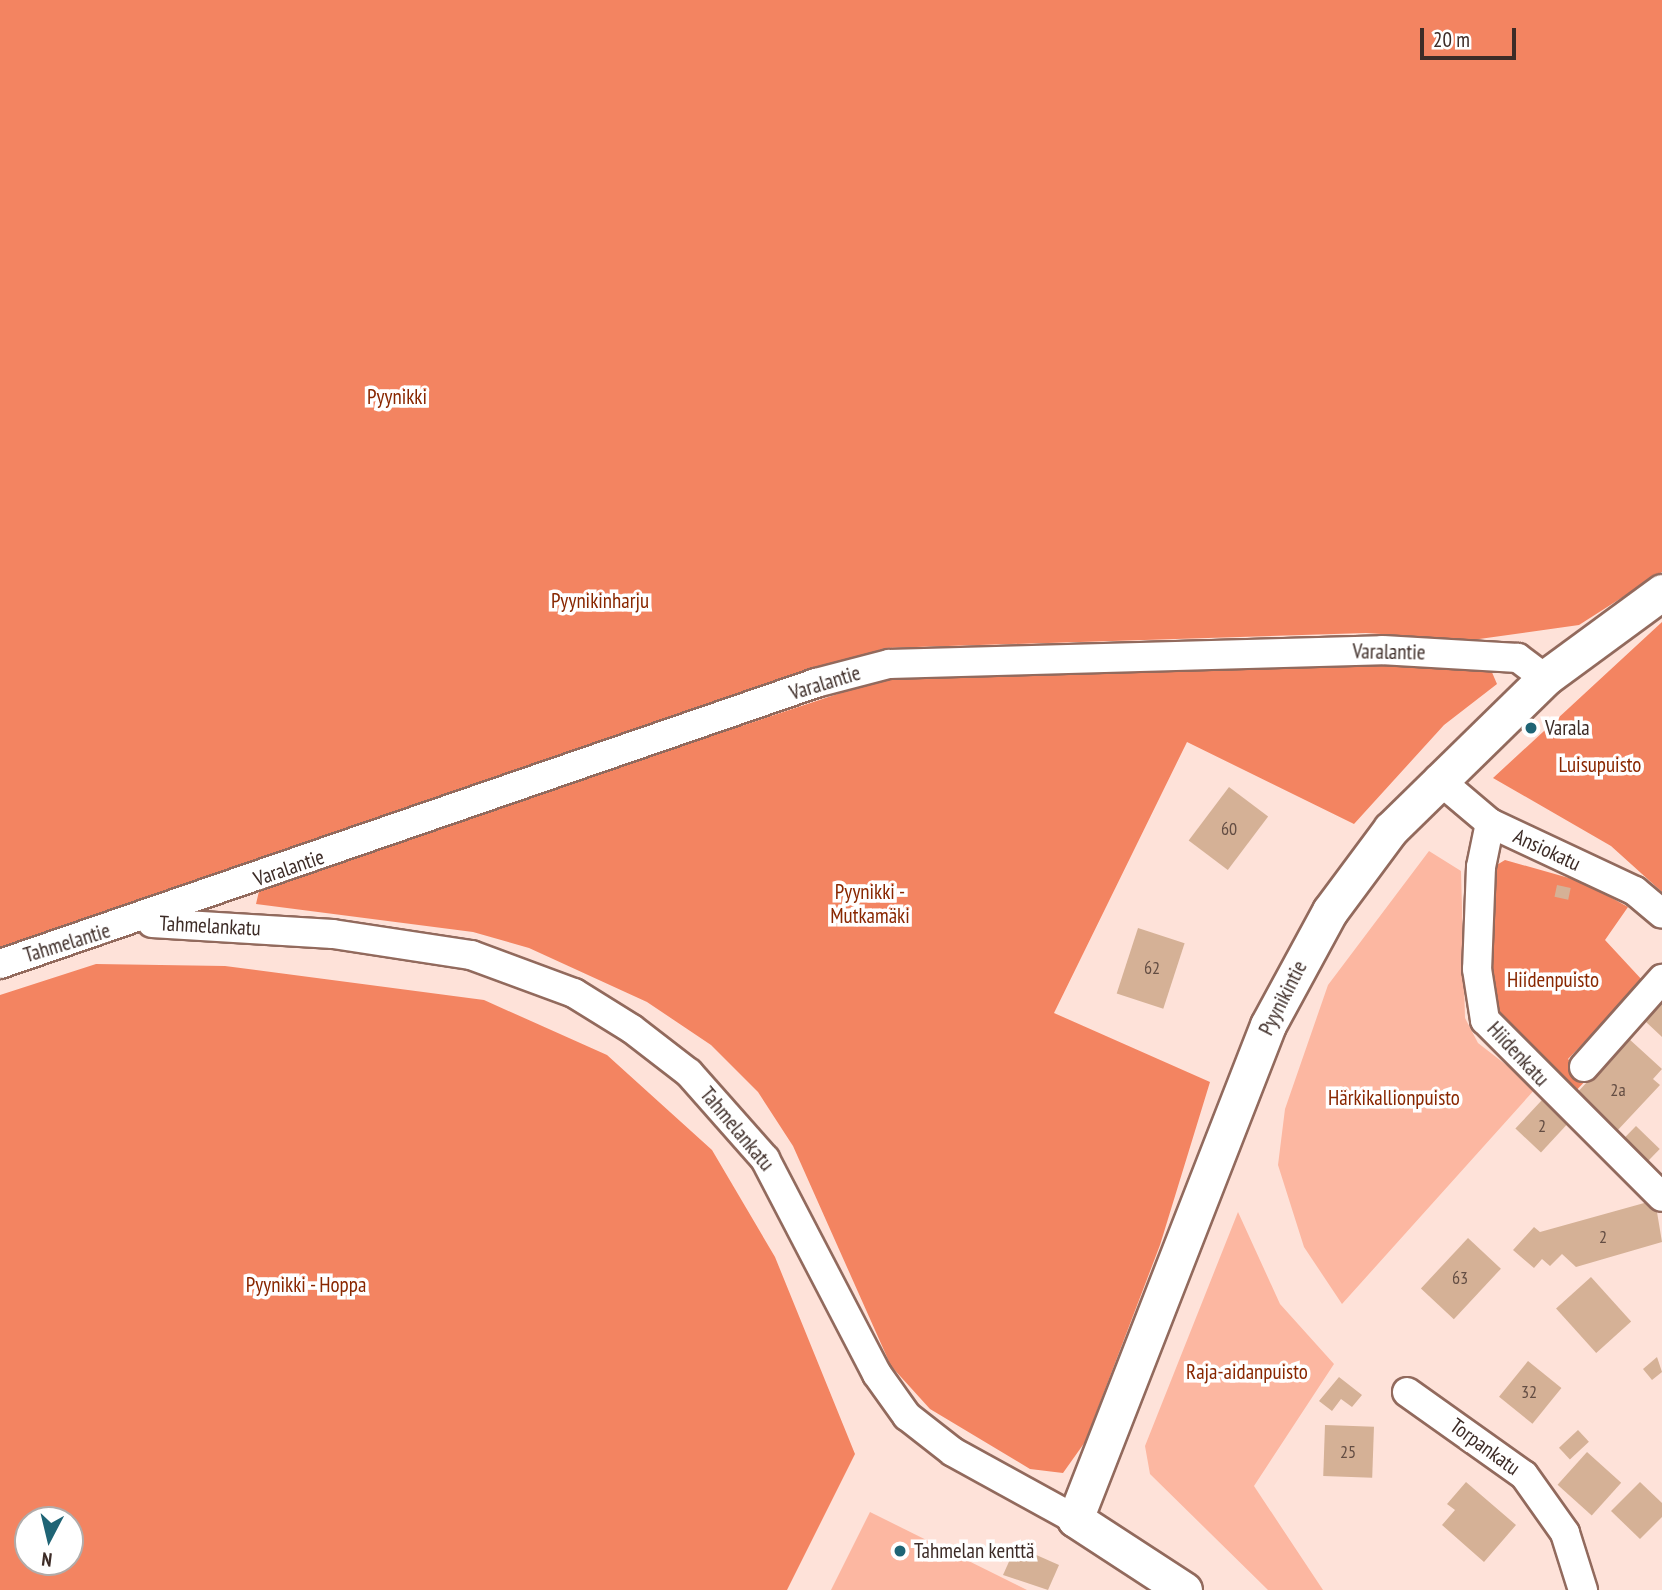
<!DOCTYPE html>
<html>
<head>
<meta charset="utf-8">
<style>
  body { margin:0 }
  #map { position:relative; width:1662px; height:1590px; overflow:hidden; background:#fee2d9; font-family:"PT Sans Narrow",sans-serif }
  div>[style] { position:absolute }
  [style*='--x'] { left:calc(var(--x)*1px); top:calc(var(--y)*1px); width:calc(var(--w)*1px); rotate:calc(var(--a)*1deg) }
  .green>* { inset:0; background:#fcb7a1 }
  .forest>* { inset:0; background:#f38461 }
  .building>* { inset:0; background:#d5b196; transform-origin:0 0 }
  .roads { filter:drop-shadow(2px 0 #926a5d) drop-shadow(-2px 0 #926a5d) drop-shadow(0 2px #926a5d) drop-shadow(0 -2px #926a5d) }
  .minor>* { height:28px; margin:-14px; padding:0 14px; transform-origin:14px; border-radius:14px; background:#fff }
  .tertiary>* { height:35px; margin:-17.5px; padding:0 17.5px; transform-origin:17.5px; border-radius:17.5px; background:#fff }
  .dots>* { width:19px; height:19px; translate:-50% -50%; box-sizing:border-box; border:4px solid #fff; border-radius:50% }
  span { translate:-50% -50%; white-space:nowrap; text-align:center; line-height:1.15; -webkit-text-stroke:7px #fff; paint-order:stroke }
  .number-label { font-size:18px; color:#634d43 }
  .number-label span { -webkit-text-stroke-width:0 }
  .park-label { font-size:21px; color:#892700 }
  .street-label { font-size:21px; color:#3d2c27 }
  .poi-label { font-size:21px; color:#3d2c27 }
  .left { translate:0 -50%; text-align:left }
  .north { position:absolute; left:14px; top:1506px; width:70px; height:70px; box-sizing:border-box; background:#fff; border:2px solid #b1aba9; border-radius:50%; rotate:187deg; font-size:19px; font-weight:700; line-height:28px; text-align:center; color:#3d2c27 }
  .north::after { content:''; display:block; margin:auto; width:24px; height:32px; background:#1f6475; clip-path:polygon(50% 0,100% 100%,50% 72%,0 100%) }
  .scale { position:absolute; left:1420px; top:28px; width:96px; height:32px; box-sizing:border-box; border:4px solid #3d2c27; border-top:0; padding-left:9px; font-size:21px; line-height:24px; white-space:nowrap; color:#3d2c27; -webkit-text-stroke:5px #fff; paint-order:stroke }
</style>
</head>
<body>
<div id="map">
  <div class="green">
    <div style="clip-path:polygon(1429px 851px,1461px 871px,1465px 1018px,1478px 1043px,1536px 1088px,1342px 1304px,1304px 1247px,1278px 1165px,1285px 1109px,1328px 985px)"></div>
    <div style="clip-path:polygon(1238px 1212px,1280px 1304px,1334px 1364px,1254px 1486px,1323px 1590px,1268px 1590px,1150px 1474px,1145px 1446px)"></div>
    <div style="clip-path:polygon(870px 1512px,1027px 1590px,831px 1590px)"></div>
  </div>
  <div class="forest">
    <div style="clip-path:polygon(0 0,1662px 0,1662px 572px,1579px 625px,1472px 640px,1366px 633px,885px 648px,0 947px)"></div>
    <div style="clip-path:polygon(1662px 622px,1662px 892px,1611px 846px,1493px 778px)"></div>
    <div style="clip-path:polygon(1355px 661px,1491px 670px,1497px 684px,1444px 725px,1354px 824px,1187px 742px,1054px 1013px,1210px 1082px,1160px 1245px,1085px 1442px,1063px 1473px,1030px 1469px,930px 1409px,891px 1366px,793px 1146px,758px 1092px,711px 1045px,647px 1002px,529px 948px,473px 932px,256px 904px,259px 891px,334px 861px,883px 679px)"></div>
    <div style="clip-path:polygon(1505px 860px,1583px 882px,1628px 907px,1605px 940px,1643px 981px,1568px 1059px,1588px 1078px,1572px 1095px,1496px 1014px,1487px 970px,1490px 869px)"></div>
    <div style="clip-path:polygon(evenodd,96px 964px,225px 966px,484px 1000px,607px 1055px,712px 1150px,775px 1257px,855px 1454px,787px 1590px,0 1590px,0 995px,96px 964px,28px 1520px,70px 1520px,70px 1562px,28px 1562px,28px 1520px)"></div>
  </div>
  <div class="building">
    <div style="left:1229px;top:787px;width:49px;height:67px;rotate:37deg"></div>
    <div style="left:1557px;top:885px;width:14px;height:12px;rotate:12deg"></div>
    <div style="left:1138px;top:928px;width:49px;height:69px;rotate:18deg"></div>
    <div style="clip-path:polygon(1662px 1003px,1662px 1037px,1645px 1021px)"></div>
    <div style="clip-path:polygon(1628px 1038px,1662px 1069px,1653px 1079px,1660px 1085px,1616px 1132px,1575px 1095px)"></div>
    <div style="left:1542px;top:1100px;width:35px;height:39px;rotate:43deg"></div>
    <div style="left:1636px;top:1126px;width:33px;height:21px;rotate:44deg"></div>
    <div style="clip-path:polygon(1655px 1200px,1662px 1242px,1576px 1267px,1562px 1254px,1550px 1266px,1542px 1259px,1534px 1268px,1513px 1250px,1534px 1227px,1540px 1232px)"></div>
    <div style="left:1468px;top:1238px;width:45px;height:69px;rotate:43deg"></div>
    <div style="left:1591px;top:1277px;width:60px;height:47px;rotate:48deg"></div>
    <div style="clip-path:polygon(1657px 1357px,1662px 1372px,1652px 1380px,1643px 1369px)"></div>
    <div style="left:1528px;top:1361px;width:43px;height:46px;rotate:39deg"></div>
    <div style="clip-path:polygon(1339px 1377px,1362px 1395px,1352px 1407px,1341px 1399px,1332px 1411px,1319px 1401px)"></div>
    <div style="left:1325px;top:1425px;width:49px;height:51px;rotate:2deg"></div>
    <div style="left:1578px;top:1430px;width:16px;height:26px;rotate:47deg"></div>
    <div style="left:1587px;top:1452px;width:46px;height:44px;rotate:42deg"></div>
    <div style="clip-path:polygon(1466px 1482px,1516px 1525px,1484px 1562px,1442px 1525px,1455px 1510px,1447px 1504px)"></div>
    <div style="clip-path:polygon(1640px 1482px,1662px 1503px,1662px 1517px,1640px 1539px,1611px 1511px)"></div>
    <div style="clip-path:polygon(1016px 1546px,1059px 1565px,1048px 1590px,1003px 1575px)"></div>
  </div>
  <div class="roads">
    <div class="minor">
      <div style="--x:1438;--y:779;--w:68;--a:40.2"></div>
      <div style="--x:1490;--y:823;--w:160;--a:25.1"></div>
      <div style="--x:1635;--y:891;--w:35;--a:40"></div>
      <div style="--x:1490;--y:823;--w:45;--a:101.6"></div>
      <div style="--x:1481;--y:867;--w:102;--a:92.2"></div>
      <div style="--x:1477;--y:969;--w:52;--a:81.1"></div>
      <div style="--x:1485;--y:1020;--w:250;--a:45"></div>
      <div style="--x:152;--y:923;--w:181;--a:3.5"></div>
      <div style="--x:333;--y:934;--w:140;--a:8.7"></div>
      <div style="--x:471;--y:955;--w:110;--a:20.3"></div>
      <div style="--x:574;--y:993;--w:68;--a:31.8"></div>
      <div style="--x:632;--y:1029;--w:72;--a:37.7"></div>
      <div style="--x:689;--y:1073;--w:115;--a:48.5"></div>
      <div style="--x:765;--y:1159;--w:242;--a:62.5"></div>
      <div style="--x:877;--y:1374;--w:52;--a:54.5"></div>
      <div style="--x:907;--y:1416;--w:58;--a:38"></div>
      <div style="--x:953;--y:1452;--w:139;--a:28.8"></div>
      <div style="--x:0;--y:964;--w:863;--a:-19"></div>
      <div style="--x:816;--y:683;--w:75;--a:-14.6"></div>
      <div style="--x:889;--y:664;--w:493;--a:-1.6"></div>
      <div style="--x:1382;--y:650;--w:136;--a:3.4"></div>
      <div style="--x:1518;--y:658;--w:34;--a:37"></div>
      <div style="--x:1584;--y:1067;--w:118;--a:-48.4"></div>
      <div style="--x:1407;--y:1392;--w:143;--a:35.4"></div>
      <div style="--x:1524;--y:1475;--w:71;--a:54.7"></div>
      <div style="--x:1565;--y:1533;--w:60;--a:72.5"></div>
    </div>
    <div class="tertiary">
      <div style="--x:1184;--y:1590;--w:130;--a:-146.9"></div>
      <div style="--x:1075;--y:1519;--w:530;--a:-68.66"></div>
      <div style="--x:1268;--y:1025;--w:130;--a:-61.5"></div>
      <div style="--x:1330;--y:911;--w:102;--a:-53.4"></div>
      <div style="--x:1391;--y:829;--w:216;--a:-44.4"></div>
      <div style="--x:1545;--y:678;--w:145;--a:-36.3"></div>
    </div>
  </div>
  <div class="dots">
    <div style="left:1531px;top:728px;background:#1f6475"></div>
    <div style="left:900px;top:1551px;background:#1f6475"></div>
  </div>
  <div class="number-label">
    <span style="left:1229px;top:829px">60</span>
    <span style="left:1152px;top:968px">62</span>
    <span style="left:1618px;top:1090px">2a</span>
    <span style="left:1542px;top:1126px">2</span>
    <span style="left:1603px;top:1237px">2</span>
    <span style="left:1460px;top:1278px">63</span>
    <span style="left:1529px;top:1392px">32</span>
    <span style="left:1348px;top:1452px">25</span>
  </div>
  <div class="park-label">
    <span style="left:397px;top:397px">Pyynikki</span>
    <span style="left:600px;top:601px">Pyynikinharju</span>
    <span style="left:1600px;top:765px">Luisupuisto</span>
    <span style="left:870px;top:904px">Pyynikki -<br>Mutkamäki</span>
    <span style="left:1553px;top:980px">Hiidenpuisto</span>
    <span style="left:1394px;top:1098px">Härkikallionpuisto</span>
    <span style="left:306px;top:1285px">Pyynikki - Hoppa</span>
    <span style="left:1247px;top:1372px">Raja-aidanpuisto</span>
  </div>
  <div class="street-label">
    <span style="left:1389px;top:652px;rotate:1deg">Varalantie</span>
    <span style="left:825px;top:683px;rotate:-17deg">Varalantie</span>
    <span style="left:1547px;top:850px;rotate:25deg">Ansiokatu</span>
    <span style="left:289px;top:868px;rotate:-19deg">Varalantie</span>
    <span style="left:210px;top:926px;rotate:3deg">Tahmelankatu</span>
    <span style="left:67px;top:943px;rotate:-17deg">Tahmelantie</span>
    <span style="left:1283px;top:998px;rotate:-63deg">Pyynikintie</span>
    <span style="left:1518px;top:1054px;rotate:47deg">Hiidenkatu</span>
    <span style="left:737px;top:1129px;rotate:50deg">Tahmelankatu</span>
    <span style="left:1485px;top:1447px;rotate:36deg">Torpankatu</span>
  </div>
  <div class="poi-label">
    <span class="left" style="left:1545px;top:728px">Varala</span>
    <span class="left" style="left:914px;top:1551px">Tahmelan kenttä</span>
  </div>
  <div class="north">N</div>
  <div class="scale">20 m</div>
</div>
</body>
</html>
